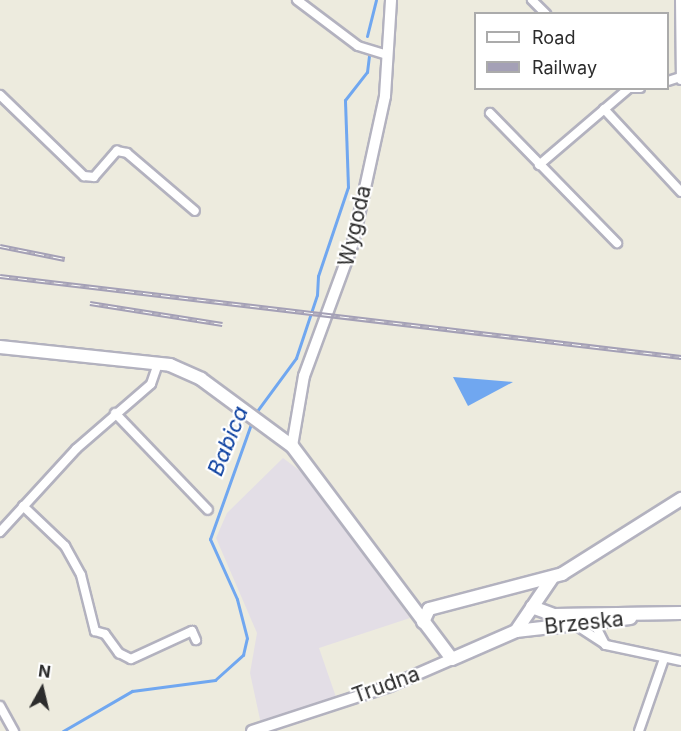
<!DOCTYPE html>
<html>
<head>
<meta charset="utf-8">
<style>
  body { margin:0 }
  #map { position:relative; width:681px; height:731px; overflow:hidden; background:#edebde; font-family:Inter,sans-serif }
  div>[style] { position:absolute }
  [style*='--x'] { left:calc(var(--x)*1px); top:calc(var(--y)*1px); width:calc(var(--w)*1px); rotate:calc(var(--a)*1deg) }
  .industrial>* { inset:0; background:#e3dee6 }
  .water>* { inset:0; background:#70a7f0 }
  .stream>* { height:3px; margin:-1.5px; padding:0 1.5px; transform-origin:1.5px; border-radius:1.5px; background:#70a7f0 }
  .roads { filter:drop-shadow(2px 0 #b3b2bf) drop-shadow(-2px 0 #b3b2bf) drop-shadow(0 2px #b3b2bf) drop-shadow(0 -2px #b3b2bf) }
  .minor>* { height:8px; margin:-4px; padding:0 4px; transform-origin:4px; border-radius:4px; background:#fff }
  .tertiary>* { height:10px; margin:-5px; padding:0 5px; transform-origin:5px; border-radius:5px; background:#fff }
  .secondary>* { height:12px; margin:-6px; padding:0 6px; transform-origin:6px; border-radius:6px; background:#fff }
  .rail>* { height:5px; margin-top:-2.5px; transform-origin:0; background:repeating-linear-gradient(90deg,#fff 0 9px,#a4a0b6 0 18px); box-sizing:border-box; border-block:2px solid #a4a0b6 }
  span { translate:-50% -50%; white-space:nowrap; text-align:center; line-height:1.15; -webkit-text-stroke:4.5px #fff; paint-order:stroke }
  .street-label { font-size:21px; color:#2c2c2c }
  .water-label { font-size:22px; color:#0c40a0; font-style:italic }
  .legend { position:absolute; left:474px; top:12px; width:195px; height:78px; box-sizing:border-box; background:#fff; border:2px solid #ababab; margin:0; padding:8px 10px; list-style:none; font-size:18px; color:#2c2c2c }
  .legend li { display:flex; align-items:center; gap:12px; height:30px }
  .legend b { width:30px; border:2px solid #ababab }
  .north { position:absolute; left:12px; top:659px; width:60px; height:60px; -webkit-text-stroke:4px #fff; paint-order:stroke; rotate:8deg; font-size:16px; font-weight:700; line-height:24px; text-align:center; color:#2c2c2c }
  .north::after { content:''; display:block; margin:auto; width:21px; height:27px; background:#2c2c2c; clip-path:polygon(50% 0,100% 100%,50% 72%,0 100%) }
</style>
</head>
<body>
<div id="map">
  <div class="industrial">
    <div style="clip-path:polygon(283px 458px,303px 473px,410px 618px,319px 648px,337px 700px,261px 724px,250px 673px,257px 633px,216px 538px,227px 513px)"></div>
  </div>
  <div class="water">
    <div style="clip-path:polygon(453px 377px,513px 382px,468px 406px)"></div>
  </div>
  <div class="stream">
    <div style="--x:367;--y:36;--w:37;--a:-76"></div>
    <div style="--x:254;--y:415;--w:71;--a:-53.6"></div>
    <div style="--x:296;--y:358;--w:66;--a:-71.6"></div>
    <div style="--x:317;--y:295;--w:19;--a:-87"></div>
    <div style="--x:318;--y:276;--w:94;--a:-71.4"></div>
    <div style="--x:348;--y:187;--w:87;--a:-92"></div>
    <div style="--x:345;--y:100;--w:36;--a:-52"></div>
    <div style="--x:367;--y:72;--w:16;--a:-83"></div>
    <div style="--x:63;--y:731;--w:80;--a:-30.1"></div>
    <div style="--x:132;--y:691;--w:84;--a:-7.5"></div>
    <div style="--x:215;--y:680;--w:38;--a:-42"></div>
    <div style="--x:243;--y:655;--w:17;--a:-77"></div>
    <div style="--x:247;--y:638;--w:40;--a:-104.4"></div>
    <div style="--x:237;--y:599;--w:66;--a:-114.2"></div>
    <div style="--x:210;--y:539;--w:125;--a:-70.4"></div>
  </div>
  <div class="roads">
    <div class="minor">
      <div style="--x:297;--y:0;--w:76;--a:37"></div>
      <div style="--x:358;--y:46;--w:31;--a:17"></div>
      <div style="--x:532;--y:0;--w:20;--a:45"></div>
      <div style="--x:680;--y:0;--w:80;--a:89.3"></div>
      <div style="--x:668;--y:81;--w:13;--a:-18"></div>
      <div style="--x:628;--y:88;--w:12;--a:0"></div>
      <div style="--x:0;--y:95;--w:117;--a:44"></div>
      <div style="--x:84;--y:176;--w:10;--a:6"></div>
      <div style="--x:94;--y:177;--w:35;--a:-49"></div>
      <div style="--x:117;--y:151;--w:10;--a:11"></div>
      <div style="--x:127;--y:153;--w:89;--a:40.5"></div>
      <div style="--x:604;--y:109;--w:113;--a:47.1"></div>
      <div style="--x:490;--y:113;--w:182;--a:45.7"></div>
      <div style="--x:539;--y:165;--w:117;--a:-40.5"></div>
      <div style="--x:115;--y:413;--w:134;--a:46.2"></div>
      <div style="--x:23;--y:506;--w:58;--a:43.6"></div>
      <div style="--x:65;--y:546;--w:33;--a:61"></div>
      <div style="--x:81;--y:575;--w:58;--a:76"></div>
      <div style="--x:95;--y:631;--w:10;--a:17"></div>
      <div style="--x:105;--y:634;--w:24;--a:54"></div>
      <div style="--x:119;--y:653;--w:13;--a:27"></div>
      <div style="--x:131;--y:659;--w:67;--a:-24.7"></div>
      <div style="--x:192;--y:631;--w:10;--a:66"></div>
      <div style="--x:0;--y:532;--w:113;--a:-47.5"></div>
      <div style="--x:76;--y:449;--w:99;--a:-40.9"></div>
      <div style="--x:151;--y:384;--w:21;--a:-71"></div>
      <div style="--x:592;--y:619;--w:29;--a:63"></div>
      <div style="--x:574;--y:624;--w:38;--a:33"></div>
      <div style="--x:606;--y:645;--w:77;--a:12"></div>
      <div style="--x:0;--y:706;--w:29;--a:61"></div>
      <div style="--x:639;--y:731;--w:76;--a:-70.9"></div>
    </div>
    <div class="tertiary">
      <div style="--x:292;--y:446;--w:71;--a:-80.3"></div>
      <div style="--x:304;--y:376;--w:142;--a:-69.8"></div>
      <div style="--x:353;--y:243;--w:150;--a:-77.7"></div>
      <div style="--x:385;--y:96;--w:96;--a:-86.4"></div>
      <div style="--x:252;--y:731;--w:145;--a:-18.1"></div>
      <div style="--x:390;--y:686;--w:68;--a:-23.5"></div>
    </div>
    <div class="secondary">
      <div style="--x:0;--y:347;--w:171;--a:6"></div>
      <div style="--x:170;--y:365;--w:34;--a:24"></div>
      <div style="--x:201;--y:379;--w:113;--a:36.4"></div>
      <div style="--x:292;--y:446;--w:266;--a:53.1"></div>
      <div style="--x:452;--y:659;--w:70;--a:-23.6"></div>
      <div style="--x:516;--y:631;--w:64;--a:-55.8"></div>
      <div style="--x:532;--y:607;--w:23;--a:20"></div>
      <div style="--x:554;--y:615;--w:127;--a:-0.9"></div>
      <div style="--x:423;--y:622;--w:14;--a:-65"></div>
      <div style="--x:429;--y:609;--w:138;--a:-14.7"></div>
      <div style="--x:562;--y:574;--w:141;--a:-32.2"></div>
      <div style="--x:516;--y:631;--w:115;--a:-6.5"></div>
    </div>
  </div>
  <div class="rail">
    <div style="--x:0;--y:246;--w:66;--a:11.3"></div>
    <div style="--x:0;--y:276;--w:686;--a:6.78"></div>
    <div style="--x:90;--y:303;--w:134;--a:9"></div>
  </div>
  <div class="street-label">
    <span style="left:355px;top:226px;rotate:-77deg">Wygoda</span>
    <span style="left:584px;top:623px;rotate:-6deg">Brzeska</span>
    <span style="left:386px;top:685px;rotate:-20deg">Trudna</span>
  </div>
  <div class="water-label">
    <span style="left:228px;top:441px;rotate:-68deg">Babica</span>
  </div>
  <ul class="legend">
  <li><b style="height:8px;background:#fff"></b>Road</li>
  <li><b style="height:8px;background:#a4a0b6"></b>Railway</li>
  </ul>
  <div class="north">N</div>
</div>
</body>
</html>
